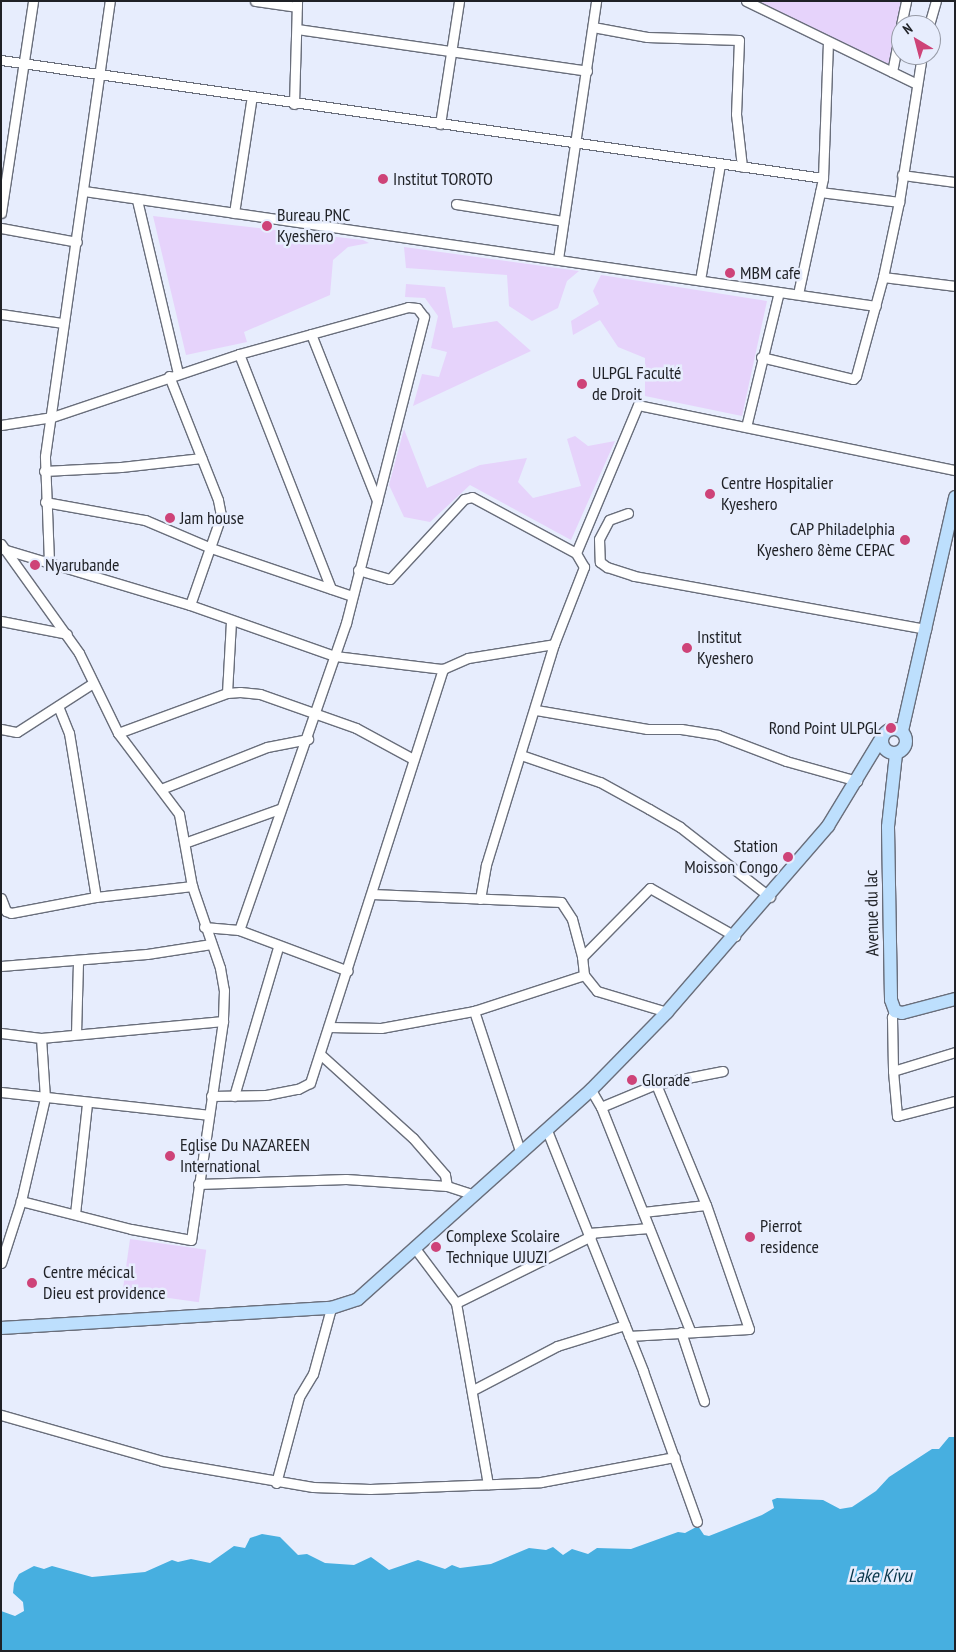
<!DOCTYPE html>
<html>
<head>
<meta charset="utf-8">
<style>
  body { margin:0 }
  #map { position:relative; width:956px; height:1652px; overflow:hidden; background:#e7edfd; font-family:"PT Sans Narrow",sans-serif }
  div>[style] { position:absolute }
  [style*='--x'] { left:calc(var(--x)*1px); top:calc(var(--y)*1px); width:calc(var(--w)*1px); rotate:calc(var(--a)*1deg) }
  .green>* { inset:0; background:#e6d3fb; transform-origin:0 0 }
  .water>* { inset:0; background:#47afe0 }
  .roads { filter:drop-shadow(1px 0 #696e7b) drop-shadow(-1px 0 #696e7b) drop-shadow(0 1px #696e7b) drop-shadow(0 -1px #696e7b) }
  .street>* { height:9px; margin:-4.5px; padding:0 4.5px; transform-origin:4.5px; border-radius:4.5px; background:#fff }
  .secondary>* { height:12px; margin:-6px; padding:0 6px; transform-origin:6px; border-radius:6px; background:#bddffd }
  .secondary>.ring { margin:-6px; padding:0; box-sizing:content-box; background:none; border:12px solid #bddffd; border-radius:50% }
  .dots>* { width:14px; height:14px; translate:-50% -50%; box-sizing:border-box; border:2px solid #e7edfd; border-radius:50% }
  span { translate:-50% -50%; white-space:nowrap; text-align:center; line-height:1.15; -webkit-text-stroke:5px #e7edfd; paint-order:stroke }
  .poi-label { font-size:18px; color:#1f2126 }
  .left { translate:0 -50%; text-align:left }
  .right { translate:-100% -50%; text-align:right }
  .street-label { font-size:18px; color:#1f2126 }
  .water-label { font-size:19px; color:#08364a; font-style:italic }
  .frame { position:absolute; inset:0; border:2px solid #1f2126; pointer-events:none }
  .north { position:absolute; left:891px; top:15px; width:50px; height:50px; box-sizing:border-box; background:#e7edfd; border:1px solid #979ba7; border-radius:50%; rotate:323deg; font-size:14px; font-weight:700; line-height:20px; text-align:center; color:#1f2126 }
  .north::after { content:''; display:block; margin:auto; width:18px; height:22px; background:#ce4378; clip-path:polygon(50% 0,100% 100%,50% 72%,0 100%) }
</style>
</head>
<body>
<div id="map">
  <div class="green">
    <div style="clip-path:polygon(754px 1px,901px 1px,890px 65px)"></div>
    <div style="clip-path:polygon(153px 216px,363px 240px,369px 243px,348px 247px,333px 260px,330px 295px,244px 332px,247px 342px,186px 355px)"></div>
    <div style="clip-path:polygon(404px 247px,579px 271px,567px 281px,558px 308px,532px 321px,509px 306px,507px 275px,406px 268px)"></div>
    <div style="clip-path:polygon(601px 275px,767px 301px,742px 416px,645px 396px,645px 358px,618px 347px,600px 320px,573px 335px,571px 321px,599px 304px,593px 291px)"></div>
    <div style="clip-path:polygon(406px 284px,445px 287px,453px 328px,497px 321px,531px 351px,413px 406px,422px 374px,439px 377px,447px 352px,431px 348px,438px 316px,425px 298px,405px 297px)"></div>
    <div style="clip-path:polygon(404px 429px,427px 488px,480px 465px,527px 458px,518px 482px,533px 498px,581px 486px,567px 439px,575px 436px,588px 446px,615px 441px,571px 540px,470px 485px,430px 522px,404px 517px,389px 485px)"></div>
    <div style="left:130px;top:1239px;width:77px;height:53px;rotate:8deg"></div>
  </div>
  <div class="water">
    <div style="clip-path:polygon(949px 1437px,955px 1437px,955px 1651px,1px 1651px,1px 1611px,15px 1616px,24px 1611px,23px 1602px,13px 1593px,14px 1583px,19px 1574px,34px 1566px,44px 1569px,52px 1566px,92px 1577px,145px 1572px,172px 1560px,178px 1562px,191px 1559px,210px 1563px,234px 1546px,245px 1548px,250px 1538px,262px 1534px,280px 1537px,298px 1555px,307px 1554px,325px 1563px,354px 1565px,371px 1557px,389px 1570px,418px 1560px,445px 1569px,452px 1565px,460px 1568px,491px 1564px,529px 1548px,546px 1550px,553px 1547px,563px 1555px,572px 1549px,588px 1554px,597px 1548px,631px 1549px,678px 1532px,685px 1533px,698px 1526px,704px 1535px,709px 1536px,762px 1515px,774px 1508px,772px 1500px,777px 1498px,823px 1500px,840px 1509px,852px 1507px,876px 1491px,889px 1477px,932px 1449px,939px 1449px)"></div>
  </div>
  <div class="roads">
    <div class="street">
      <div style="--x:255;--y:1;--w:42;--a:8.1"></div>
      <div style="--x:746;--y:1;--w:188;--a:25.9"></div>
      <div style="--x:901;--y:25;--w:25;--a:-78"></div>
      <div style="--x:929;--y:25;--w:25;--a:-74"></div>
      <div style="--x:593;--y:27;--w:55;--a:10.5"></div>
      <div style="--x:647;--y:37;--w:92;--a:1.9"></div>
      <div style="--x:739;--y:40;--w:74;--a:92.3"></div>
      <div style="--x:736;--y:114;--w:53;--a:83.5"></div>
      <div style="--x:297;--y:29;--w:293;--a:8.2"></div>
      <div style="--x:1;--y:60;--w:830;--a:8.17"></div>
      <div style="--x:892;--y:72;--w:47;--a:-78.9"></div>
      <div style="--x:294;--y:104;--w:103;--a:-88.3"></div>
      <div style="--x:440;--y:124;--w:124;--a:-81.2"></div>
      <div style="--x:902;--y:175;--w:53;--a:7.5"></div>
      <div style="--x:84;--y:191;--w:800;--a:8.26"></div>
      <div style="--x:820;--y:192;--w:80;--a:7.2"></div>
      <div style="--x:137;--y:200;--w:178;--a:76.7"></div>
      <div style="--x:456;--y:204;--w:108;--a:9"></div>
      <div style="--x:1;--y:213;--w:214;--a:-81.4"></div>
      <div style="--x:234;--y:213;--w:118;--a:-81.3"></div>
      <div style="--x:1;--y:228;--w:77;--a:10.4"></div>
      <div style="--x:558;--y:259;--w:261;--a:-81.6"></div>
      <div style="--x:883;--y:277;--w:73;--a:7.1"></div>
      <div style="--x:700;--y:280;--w:118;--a:-80.2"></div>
      <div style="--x:798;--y:294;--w:119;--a:-77.8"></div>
      <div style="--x:823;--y:178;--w:135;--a:-87.9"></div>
      <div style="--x:1;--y:314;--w:63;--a:8.3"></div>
      <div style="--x:311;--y:334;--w:180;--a:68.4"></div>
      <div style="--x:239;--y:354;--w:252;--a:68.6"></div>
      <div style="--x:761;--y:357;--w:95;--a:13.4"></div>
      <div style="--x:853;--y:379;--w:4;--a:-45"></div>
      <div style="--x:856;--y:376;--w:103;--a:-74.7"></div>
      <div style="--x:883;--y:277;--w:77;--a:-78"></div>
      <div style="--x:899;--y:202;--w:149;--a:-81.1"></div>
      <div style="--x:169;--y:376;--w:133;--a:68.4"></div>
      <div style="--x:218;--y:500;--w:16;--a:79"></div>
      <div style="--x:221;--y:516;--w:94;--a:109.2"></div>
      <div style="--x:1;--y:425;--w:52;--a:-8.9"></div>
      <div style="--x:52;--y:417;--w:197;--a:-18.6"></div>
      <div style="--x:239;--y:354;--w:175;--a:-15.5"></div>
      <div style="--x:408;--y:307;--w:9;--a:6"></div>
      <div style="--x:417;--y:308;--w:11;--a:52"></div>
      <div style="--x:424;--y:317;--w:316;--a:104.3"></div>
      <div style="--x:346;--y:623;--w:325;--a:109.2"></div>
      <div style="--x:746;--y:427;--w:139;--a:-76.3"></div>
      <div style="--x:44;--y:471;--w:77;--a:-3"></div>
      <div style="--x:121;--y:467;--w:81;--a:-6.4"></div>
      <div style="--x:45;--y:502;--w:102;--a:10.2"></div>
      <div style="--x:145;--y:520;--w:72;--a:23"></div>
      <div style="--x:211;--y:548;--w:149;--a:18.8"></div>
      <div style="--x:628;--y:513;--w:20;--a:160"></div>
      <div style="--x:609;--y:520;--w:21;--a:118"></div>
      <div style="--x:599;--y:539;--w:23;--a:88"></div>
      <div style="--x:600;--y:562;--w:9;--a:36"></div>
      <div style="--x:607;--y:567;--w:28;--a:18"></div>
      <div style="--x:634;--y:576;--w:297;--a:10.3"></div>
      <div style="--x:1;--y:544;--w:134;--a:54.4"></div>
      <div style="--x:79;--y:653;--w:89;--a:64"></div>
      <div style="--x:118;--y:733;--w:101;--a:53"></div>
      <div style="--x:179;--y:814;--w:73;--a:79.8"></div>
      <div style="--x:192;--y:886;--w:87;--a:71.1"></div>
      <div style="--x:220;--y:968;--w:22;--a:80"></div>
      <div style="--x:224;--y:990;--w:31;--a:92"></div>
      <div style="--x:223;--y:1021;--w:221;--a:98.3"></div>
      <div style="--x:191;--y:1240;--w:61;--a:-169.6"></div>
      <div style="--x:131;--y:1229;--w:114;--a:-165.7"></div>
      <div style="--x:3;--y:549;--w:195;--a:16.7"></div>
      <div style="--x:190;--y:605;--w:154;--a:19.4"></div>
      <div style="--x:335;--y:656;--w:109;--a:6.9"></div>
      <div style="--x:443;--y:669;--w:27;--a:-24"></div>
      <div style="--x:468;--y:658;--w:87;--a:-9.2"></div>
      <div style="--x:49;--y:562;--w:106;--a:-92.2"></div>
      <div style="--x:45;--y:456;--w:460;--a:-81.9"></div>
      <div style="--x:358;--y:570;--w:33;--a:16"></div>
      <div style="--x:390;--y:579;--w:109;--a:-47.2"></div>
      <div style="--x:464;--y:499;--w:8;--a:-14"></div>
      <div style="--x:472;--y:497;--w:118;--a:28.3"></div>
      <div style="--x:1;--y:621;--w:67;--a:11.1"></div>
      <div style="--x:227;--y:693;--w:72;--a:-86.8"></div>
      <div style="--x:58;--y:706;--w:29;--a:68"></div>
      <div style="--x:69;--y:733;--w:166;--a:80.7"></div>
      <div style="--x:536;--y:710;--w:113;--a:9.7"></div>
      <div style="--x:647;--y:729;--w:34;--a:0"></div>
      <div style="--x:681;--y:729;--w:37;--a:9"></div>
      <div style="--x:718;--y:735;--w:73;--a:20.9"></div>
      <div style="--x:786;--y:761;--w:74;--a:15.7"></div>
      <div style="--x:1;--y:729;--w:16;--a:11"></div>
      <div style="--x:17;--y:732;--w:90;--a:-32.8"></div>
      <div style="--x:118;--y:733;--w:116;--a:-20.2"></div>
      <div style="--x:227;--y:693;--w:13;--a:-4"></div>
      <div style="--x:240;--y:692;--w:20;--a:6"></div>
      <div style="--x:260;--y:694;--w:102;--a:19.5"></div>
      <div style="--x:356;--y:728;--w:65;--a:28.5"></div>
      <div style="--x:521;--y:755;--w:83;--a:18.9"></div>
      <div style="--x:600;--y:782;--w:56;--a:28.9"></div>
      <div style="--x:649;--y:809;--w:36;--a:30"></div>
      <div style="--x:680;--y:827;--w:114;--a:37.9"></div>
      <div style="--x:161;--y:789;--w:114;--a:-21.6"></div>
      <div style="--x:267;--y:747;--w:42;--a:-11"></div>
      <div style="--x:187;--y:842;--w:98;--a:-19.7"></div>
      <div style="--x:372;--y:894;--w:189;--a:2.4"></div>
      <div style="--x:561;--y:902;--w:20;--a:57"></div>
      <div style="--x:572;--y:919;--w:39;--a:75"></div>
      <div style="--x:1;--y:898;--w:14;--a:69"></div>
      <div style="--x:6;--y:911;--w:5;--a:22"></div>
      <div style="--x:11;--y:913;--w:86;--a:-10.7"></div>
      <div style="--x:96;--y:897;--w:97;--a:-6.5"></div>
      <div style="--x:480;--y:899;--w:35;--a:-80"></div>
      <div style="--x:486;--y:865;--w:231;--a:-72.9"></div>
      <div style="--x:554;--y:644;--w:83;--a:-68.7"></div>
      <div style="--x:584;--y:567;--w:16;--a:-120"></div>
      <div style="--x:576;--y:553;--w:160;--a:-67.3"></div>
      <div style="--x:638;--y:405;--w:324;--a:11.6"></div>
      <div style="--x:204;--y:927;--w:35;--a:5"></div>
      <div style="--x:239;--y:930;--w:116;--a:20.6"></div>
      <div style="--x:1;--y:966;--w:146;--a:-4.7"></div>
      <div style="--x:147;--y:954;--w:65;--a:-8.9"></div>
      <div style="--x:474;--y:1011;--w:147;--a:71.8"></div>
      <div style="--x:895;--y:1011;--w:7;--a:117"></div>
      <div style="--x:892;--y:1017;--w:54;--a:88.9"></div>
      <div style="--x:893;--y:1071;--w:45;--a:84.9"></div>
      <div style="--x:897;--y:1116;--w:60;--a:-14.5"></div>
      <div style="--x:667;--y:1012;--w:73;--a:-163.3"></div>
      <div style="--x:597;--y:991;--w:21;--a:-129"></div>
      <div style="--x:584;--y:975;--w:18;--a:-96"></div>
      <div style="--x:582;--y:957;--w:97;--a:-45.4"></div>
      <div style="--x:650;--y:888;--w:98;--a:29.5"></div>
      <div style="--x:329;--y:1027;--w:52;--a:1.1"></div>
      <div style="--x:381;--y:1028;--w:95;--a:-10.4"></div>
      <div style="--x:474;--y:1011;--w:116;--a:-18.1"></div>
      <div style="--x:1;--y:1033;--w:40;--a:7.1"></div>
      <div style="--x:41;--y:1038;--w:183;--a:-5.3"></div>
      <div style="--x:76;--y:1034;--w:73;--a:-88.4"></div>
      <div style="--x:320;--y:1054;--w:125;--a:42.1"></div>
      <div style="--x:413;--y:1138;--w:49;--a:49.1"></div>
      <div style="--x:445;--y:1175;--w:11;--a:80"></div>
      <div style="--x:893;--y:1071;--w:65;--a:-17"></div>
      <div style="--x:591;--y:1090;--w:20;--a:60"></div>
      <div style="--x:601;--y:1107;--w:241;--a:68.3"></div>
      <div style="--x:1;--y:1092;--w:208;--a:6.3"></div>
      <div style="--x:211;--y:1096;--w:55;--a:-1"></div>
      <div style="--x:266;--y:1095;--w:33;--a:-11"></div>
      <div style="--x:298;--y:1089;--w:13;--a:-27"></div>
      <div style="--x:310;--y:1083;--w:435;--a:-72.2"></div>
      <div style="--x:234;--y:1096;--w:155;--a:-73.5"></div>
      <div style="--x:601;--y:1107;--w:60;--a:-22.7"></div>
      <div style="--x:656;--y:1084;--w:68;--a:-11"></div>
      <div style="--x:546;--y:1128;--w:262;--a:68.2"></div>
      <div style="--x:643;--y:1371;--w:160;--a:70.3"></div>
      <div style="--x:198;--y:1184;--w:148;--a:-1.9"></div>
      <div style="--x:346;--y:1179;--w:101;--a:4"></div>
      <div style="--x:447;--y:1186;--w:25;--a:18"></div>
      <div style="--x:643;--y:1212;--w:63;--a:-6.3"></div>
      <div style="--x:75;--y:1214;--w:112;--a:-83.8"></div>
      <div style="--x:589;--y:1233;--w:60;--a:-4.8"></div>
      <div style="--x:414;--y:1247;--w:70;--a:53.1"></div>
      <div style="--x:456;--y:1303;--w:184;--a:80"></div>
      <div style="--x:1;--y:1263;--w:65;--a:-72.1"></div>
      <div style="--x:21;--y:1201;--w:106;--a:-76.9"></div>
      <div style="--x:45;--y:1098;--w:60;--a:-93.8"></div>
      <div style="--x:456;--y:1303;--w:151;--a:-26.4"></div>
      <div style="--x:681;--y:1332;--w:73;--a:71.6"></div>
      <div style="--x:629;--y:1336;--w:120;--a:-3.3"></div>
      <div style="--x:749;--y:1329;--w:131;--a:-109.1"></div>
      <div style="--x:706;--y:1205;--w:131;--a:-112.5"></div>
      <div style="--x:473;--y:1390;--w:95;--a:-27.6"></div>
      <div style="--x:557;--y:1346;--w:71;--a:-17.2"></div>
      <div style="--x:1;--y:1415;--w:167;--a:15.9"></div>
      <div style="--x:162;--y:1461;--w:153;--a:9.8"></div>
      <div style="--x:313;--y:1487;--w:57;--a:2"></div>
      <div style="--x:370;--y:1489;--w:171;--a:-2.3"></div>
      <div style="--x:541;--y:1482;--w:136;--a:-10.6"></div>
      <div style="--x:276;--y:1483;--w:89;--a:-75"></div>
      <div style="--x:299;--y:1397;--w:27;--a:-59"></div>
      <div style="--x:313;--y:1374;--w:68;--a:-74.7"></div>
    </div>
    <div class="secondary">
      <div class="ring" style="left:882px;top:729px;width:12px;height:12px"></div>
      <div style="--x:902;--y:731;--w:240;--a:-77.2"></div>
      <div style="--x:896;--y:754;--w:73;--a:96.3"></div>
      <div style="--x:888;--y:827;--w:173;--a:89"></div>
      <div style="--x:891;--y:1000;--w:12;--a:70"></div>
      <div style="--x:895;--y:1011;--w:7;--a:16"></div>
      <div style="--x:902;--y:1013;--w:55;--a:-14.8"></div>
      <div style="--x:1;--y:1328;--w:331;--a:-3.5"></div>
      <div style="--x:331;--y:1308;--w:28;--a:-18"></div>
      <div style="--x:358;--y:1299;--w:313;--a:-41.9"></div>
      <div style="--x:591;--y:1090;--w:109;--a:-45.7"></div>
      <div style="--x:667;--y:1012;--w:246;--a:-49.1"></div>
      <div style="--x:828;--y:826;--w:102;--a:-58.7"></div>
    </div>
  </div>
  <div class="dots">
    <div style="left:383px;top:179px;background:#ce4378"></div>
    <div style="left:267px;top:226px;background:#ce4378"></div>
    <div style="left:730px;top:273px;background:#ce4378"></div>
    <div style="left:582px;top:384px;background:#ce4378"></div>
    <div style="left:710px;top:494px;background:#ce4378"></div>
    <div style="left:170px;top:518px;background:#ce4378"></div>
    <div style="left:905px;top:540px;background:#ce4378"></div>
    <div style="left:35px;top:565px;background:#ce4378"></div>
    <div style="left:687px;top:648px;background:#ce4378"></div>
    <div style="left:891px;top:728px;background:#ce4378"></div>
    <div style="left:788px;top:857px;background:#ce4378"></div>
    <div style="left:632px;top:1080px;background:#ce4378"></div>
    <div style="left:170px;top:1156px;background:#ce4378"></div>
    <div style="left:750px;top:1237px;background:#ce4378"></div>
    <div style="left:436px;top:1247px;background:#ce4378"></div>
    <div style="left:32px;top:1283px;background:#ce4378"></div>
  </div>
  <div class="poi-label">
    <span class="left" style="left:393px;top:179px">Institut TOROTO</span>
    <span class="left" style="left:277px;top:226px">Bureau PNC<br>Kyeshero</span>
    <span class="left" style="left:740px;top:273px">MBM cafe</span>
    <span class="left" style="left:592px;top:384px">ULPGL Faculté<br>de Droit</span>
    <span class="left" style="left:721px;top:494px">Centre Hospitalier<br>Kyeshero</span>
    <span class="left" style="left:180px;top:518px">Jam house</span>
    <span class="right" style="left:895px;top:540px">CAP Philadelphia<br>Kyeshero 8ème CEPAC</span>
    <span class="left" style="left:45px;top:565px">Nyarubande</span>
    <span class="left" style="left:697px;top:648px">Institut<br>Kyeshero</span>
    <span class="right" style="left:881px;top:728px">Rond Point ULPGL</span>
    <span class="right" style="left:778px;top:857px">Station<br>Moisson Congo</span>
    <span class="left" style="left:642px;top:1080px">Glorade</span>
    <span class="left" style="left:180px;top:1156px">Eglise Du NAZAREEN<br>International</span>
    <span class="left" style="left:760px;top:1237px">Pierrot<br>residence</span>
    <span class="left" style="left:446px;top:1247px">Complexe Scolaire<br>Technique UJUZI</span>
    <span class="left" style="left:43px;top:1283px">Centre mécical<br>Dieu est providence</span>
  </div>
  <div class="street-label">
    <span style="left:872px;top:913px;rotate:-91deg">Avenue du lac</span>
  </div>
  <div class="water-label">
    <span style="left:880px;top:1576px">Lake Kivu</span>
  </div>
  <div class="frame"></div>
  <div class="north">N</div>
</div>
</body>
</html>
